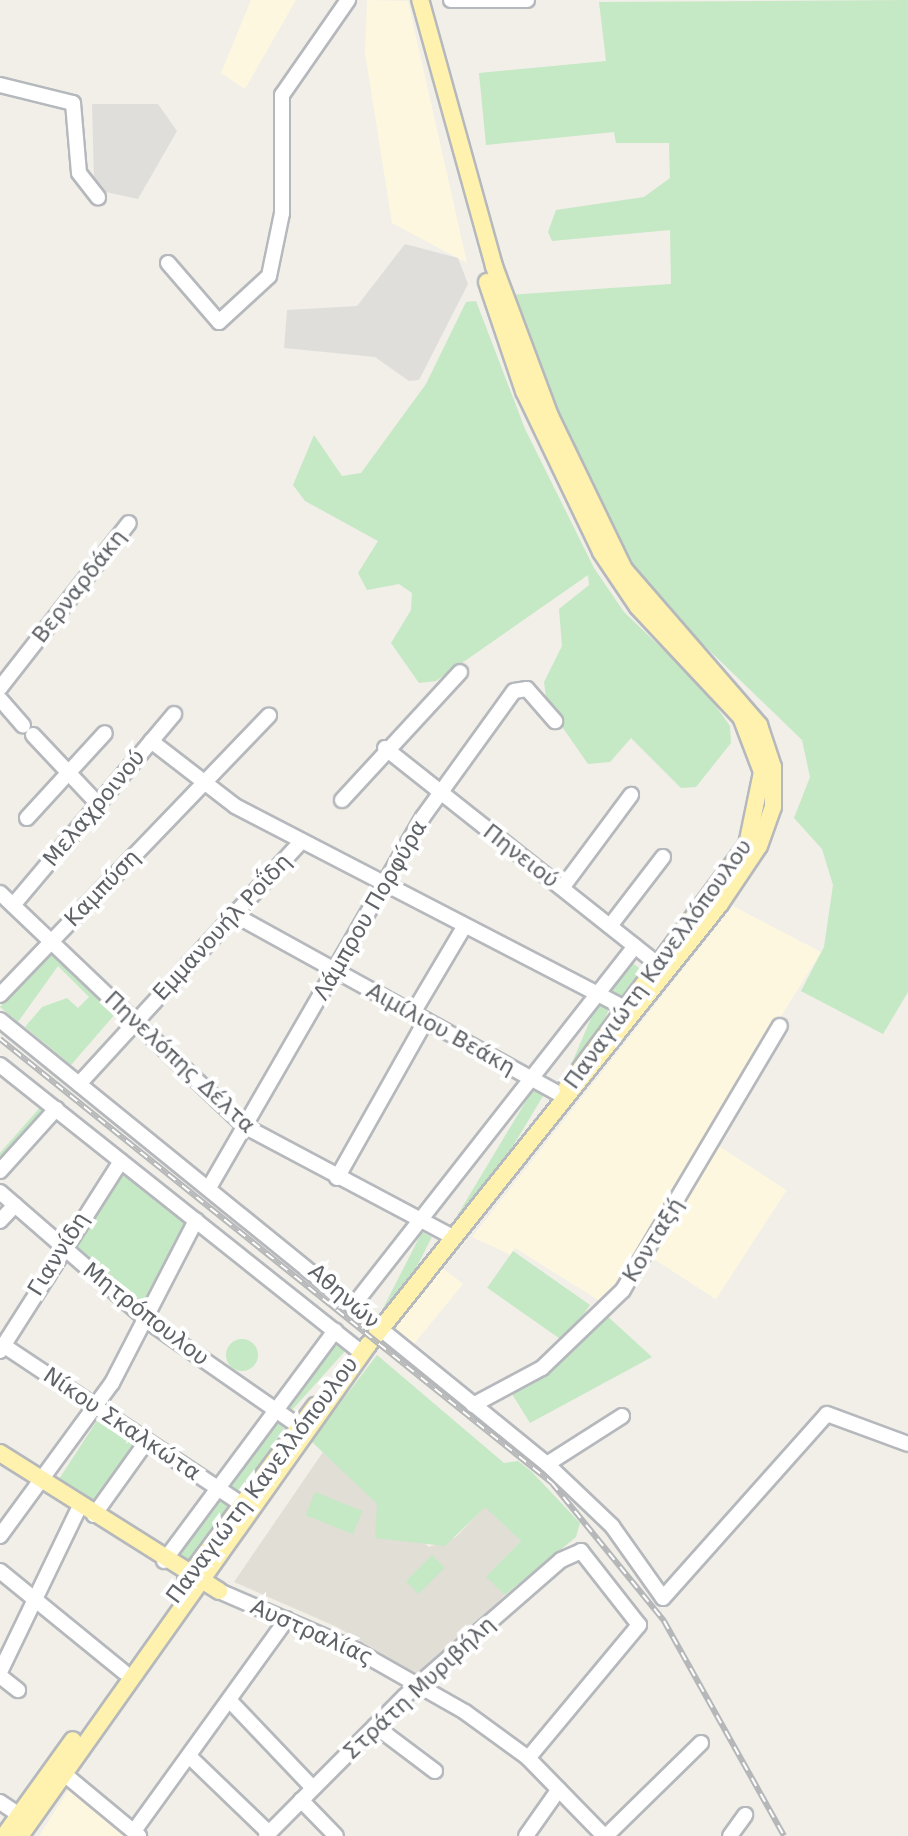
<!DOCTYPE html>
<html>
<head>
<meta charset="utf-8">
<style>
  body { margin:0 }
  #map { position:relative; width:908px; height:1836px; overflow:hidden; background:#f1efe8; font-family:"DejaVu Sans",sans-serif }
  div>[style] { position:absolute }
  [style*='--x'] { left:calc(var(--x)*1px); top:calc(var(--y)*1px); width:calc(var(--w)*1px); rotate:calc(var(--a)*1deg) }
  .commercial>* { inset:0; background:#fef7e0; transform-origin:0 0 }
  .industrial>* { inset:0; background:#e0deda }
  .education>* { inset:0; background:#e1ded6 }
  .green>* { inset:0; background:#c5e8c5; transform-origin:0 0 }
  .round { border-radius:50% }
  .roads { filter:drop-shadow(2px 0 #b5b8bc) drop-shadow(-2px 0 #b5b8bc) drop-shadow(0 2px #b5b8bc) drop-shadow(0 -2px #b5b8bc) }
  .minor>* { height:14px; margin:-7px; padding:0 7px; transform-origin:7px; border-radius:7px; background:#fff }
  .major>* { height:16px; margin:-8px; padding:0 8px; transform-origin:8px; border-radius:8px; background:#fff2af }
  .rail>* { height:6px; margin-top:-3px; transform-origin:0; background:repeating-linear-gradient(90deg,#fff 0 9px,#b6b7b8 0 18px); box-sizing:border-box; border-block:2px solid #b6b7b8 }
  span { translate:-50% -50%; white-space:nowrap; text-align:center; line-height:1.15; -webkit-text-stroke:8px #fff; paint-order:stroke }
  .street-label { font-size:22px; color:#5f6368 }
</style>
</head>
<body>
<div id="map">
  <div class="commercial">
    <div style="clip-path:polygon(251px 0,296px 0,245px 89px,221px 73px)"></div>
    <div style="clip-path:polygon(367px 0,408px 1px,467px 263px,392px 223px,365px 53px)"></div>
    <div style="clip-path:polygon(733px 906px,821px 952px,603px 1303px,515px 1248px,511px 1255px,472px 1237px)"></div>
    <div style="left:717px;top:1145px;width:83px;height:130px;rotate:33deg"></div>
    <div style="clip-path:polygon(441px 1267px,463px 1284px,409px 1350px,391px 1334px)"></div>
    <div style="clip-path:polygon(71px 1786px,130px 1836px,39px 1836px)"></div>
  </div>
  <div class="industrial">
    <div style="clip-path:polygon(92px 104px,158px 104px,177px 131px,138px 199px,101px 191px,94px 181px)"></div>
    <div style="clip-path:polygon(405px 244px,458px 258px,468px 284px,419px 380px,409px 381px,375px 357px,284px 348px,287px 310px,357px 306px)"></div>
  </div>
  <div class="education">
    <div style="clip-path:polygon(323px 1452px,429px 1547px,456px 1537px,485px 1506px,521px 1541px,487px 1577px,505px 1595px,420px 1676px,337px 1627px,234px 1582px)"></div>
  </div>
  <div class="green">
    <div style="clip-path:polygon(908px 0,908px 992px,883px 1034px,801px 991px,824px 947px,833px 885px,822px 849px,794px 818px,810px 777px,802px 740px,656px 599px,626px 559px,572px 453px,507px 295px,671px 284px,670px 230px,552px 241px,548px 232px,556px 210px,644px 197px,670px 178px,669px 143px,616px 143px,614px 132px,486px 145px,479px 73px,606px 61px,599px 2px)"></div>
    <div style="clip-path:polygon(476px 301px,525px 429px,594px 568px,624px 612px,702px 687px,730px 726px,731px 743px,696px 787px,681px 788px,631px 738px,610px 762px,588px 764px,547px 705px,544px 682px,562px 646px,559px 609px,589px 585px,588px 575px,436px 681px,419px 683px,391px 643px,411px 610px,412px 593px,399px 584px,367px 590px,358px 573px,378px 541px,305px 501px,293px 485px,314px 435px,342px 476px,361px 473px,426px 384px,466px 302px)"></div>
    <div style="clip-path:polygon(48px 949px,116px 1013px,71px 1065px,25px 1027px,42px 1007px,67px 998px,78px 1008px,89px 997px,58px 966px,18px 1022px,0 1007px)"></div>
    <div style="left:631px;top:962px;width:12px;height:36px;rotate:35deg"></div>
    <div style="left:597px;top:1004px;width:13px;height:90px;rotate:23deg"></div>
    <div style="left:535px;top:1086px;width:12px;height:167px;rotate:31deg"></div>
    <div style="clip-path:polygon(43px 1104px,47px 1108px,0 1161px,0 1153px)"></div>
    <div style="clip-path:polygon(122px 1173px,186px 1224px,144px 1308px,71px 1243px)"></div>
    <div style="left:422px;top:1232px;width:11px;height:87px;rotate:27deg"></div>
    <div style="left:513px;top:1251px;width:94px;height:45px;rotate:35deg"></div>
    <div style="clip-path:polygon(605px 1314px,652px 1357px,530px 1423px,512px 1394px,549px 1370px)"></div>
    <div class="round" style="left:226px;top:1339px;width:32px;height:32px"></div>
    <div style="left:338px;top:1341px;width:12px;height:83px;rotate:42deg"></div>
    <div style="clip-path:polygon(377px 1355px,504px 1463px,518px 1461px,532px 1472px,580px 1523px,576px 1537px,505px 1595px,486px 1577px,521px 1541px,485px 1507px,445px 1546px,375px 1538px,377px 1504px,311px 1441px)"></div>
    <div style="left:98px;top:1419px;width:45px;height:72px;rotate:33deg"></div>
    <div style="left:277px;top:1419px;width:11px;height:84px;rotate:34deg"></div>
    <div style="left:315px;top:1492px;width:51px;height:25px;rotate:22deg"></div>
    <div style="left:219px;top:1499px;width:12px;height:70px;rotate:35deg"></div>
    <div style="left:432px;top:1555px;width:18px;height:37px;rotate:45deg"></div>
  </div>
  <div class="roads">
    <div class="minor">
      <div style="--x:451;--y:0;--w:76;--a:0"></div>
      <div style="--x:0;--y:85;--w:75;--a:13.9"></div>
      <div style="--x:73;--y:103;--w:70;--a:85.1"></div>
      <div style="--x:79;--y:173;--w:31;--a:52"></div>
      <div style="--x:168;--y:263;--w:78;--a:49.2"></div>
      <div style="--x:219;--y:322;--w:68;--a:-42.6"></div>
      <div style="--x:269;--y:276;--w:64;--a:-78.3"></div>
      <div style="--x:282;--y:213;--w:118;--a:-90"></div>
      <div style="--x:282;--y:95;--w:116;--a:-55.2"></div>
      <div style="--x:0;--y:688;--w:209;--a:-52"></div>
      <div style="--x:0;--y:699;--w:35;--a:49"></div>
      <div style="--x:33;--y:735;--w:95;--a:46.7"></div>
      <div style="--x:151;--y:741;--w:106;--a:37.7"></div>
      <div style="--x:235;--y:806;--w:438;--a:27.4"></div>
      <div style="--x:385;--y:748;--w:348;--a:38.4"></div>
      <div style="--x:342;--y:800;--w:174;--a:-47.3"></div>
      <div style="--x:27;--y:818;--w:115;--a:-47.5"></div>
      <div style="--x:562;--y:888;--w:116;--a:-53.4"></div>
      <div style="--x:0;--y:893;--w:340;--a:43.6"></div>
      <div style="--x:246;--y:1127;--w:234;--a:28"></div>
      <div style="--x:15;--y:903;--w:247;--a:-49.9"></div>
      <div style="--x:235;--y:915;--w:375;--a:28.9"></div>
      <div style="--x:610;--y:926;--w:87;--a:-52.5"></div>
      <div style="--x:0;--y:995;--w:388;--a:-46.1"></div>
      <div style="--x:413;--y:1013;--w:100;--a:-59.3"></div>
      <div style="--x:0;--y:1020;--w:705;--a:39.07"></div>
      <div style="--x:547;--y:1464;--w:90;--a:43.6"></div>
      <div style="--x:612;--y:1526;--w:88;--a:54.7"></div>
      <div style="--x:663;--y:1598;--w:246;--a:-48.3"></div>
      <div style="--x:827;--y:1414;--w:86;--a:20.3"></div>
      <div style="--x:0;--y:1065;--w:459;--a:38.5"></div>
      <div style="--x:79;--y:1084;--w:328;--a:-47.5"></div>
      <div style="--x:0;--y:1171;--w:84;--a:-47.9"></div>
      <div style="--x:337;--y:1178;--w:181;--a:-60.6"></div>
      <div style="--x:210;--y:1186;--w:426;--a:-60"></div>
      <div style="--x:423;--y:817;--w:155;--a:-54.2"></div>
      <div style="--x:514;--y:691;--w:13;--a:-9"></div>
      <div style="--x:527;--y:689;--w:43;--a:48.8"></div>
      <div style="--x:0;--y:1192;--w:201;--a:41"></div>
      <div style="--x:152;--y:1324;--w:179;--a:34.8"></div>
      <div style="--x:0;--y:1221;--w:22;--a:-47"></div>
      <div style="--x:356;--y:1302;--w:452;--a:-51.9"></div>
      <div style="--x:3;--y:1345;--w:286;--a:33.7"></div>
      <div style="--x:0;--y:1351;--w:225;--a:-57.5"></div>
      <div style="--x:473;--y:1405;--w:78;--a:-28.2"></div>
      <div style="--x:542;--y:1368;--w:112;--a:-43.9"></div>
      <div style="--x:623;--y:1290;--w:307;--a:-59.3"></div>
      <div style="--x:547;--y:1464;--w:89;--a:-32.6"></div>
      <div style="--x:94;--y:1515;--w:91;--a:-54.4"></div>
      <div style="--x:0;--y:1536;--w:190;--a:-53.8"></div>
      <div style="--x:112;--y:1383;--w:183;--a:-62.7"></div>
      <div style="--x:164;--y:1561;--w:287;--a:-53.4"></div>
      <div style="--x:0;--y:1571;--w:160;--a:39.2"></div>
      <div style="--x:219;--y:1591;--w:149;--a:23.3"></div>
      <div style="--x:356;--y:1650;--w:125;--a:29.6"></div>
      <div style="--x:465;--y:1712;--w:78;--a:36.1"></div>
      <div style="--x:528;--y:1758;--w:109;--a:45.7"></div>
      <div style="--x:0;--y:1672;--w:184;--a:-64.3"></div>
      <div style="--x:0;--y:1676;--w:23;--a:38"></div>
      <div style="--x:232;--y:1703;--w:117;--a:46.4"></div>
      <div style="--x:375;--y:1726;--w:75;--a:36.9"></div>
      <div style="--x:191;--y:1758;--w:108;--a:43.9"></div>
      <div style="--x:63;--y:1773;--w:99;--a:39.7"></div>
      <div style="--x:301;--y:1800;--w:50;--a:45.8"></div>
      <div style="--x:0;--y:1802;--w:23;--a:34"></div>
      <div style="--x:134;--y:1831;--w:261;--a:-54.2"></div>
      <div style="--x:266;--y:1836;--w:197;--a:-45.2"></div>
      <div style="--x:405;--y:1696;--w:207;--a:-41.1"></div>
      <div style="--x:561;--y:1560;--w:22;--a:-24"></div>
      <div style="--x:581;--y:1551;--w:94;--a:51.9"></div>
      <div style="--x:639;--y:1625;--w:173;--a:129.8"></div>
      <div style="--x:526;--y:1836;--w:57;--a:-54.9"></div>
      <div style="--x:606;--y:1836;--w:133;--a:-44.4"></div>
      <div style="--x:730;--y:1836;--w:26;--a:-54"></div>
    </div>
    <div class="major">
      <div style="--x:487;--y:282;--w:115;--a:71.3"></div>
      <div style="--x:524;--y:391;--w:178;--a:64.4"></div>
      <div style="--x:601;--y:552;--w:66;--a:56.1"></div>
      <div style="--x:638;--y:607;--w:151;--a:46.9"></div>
      <div style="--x:741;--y:717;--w:59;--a:69.1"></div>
      <div style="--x:762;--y:772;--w:75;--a:101.6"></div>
      <div style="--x:747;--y:845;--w:302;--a:126.6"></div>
      <div style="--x:0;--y:1453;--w:259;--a:32.2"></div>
      <div style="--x:186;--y:1580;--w:217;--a:-53.4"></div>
      <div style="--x:4;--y:1836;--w:118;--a:-54.3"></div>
      <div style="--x:20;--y:1836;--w:602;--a:-54.67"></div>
      <div style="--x:368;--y:1345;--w:564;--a:-51.4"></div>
      <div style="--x:720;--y:904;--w:70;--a:-56.1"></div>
      <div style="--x:759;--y:846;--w:41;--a:-70.3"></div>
      <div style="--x:773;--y:807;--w:40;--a:-90"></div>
      <div style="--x:773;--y:767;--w:44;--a:-108.4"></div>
      <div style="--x:759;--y:725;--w:206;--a:-130.9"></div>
      <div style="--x:624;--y:569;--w:170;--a:-115.8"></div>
      <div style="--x:550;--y:416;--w:160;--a:-110.5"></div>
      <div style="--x:494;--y:266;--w:276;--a:-105.5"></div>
    </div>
  </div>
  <div class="rail">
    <div style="--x:0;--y:1039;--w:708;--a:38.81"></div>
    <div style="--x:552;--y:1483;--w:178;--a:50.9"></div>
    <div style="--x:664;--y:1621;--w:246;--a:60.8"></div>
  </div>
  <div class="street-label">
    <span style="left:79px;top:586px;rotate:-52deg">Βερναρδάκη</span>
    <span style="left:94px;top:808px;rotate:-50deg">Μελαχροινού</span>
    <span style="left:521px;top:856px;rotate:38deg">Πηνειού</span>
    <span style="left:102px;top:888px;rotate:-46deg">Καμπύση</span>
    <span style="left:370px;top:910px;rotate:-60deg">Λάμπρου Πορφύρα</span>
    <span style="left:222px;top:927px;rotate:-47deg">Εμμανουήλ Ροΐδη</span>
    <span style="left:658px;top:964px;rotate:-54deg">Παναγιώτη Κανελλόπουλου</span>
    <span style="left:441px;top:1029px;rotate:29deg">Αιμίλιου Βεάκη</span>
    <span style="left:180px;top:1062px;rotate:43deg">Πηνελόπης Δέλτα</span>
    <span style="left:653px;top:1240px;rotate:-58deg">Κονταξή</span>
    <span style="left:58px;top:1254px;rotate:-58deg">Γιαννίδη</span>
    <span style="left:344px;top:1296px;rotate:41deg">Αθηνών</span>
    <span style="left:146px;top:1314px;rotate:38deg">Μητρόπουλου</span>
    <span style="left:122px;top:1424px;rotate:34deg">Νίκου Σκαλκώτα</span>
    <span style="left:262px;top:1480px;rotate:-53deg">Παναγιώτη Κανελλόπουλου</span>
    <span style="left:312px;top:1632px;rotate:24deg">Αυστραλίας</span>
    <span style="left:419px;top:1688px;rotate:-43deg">Στράτη Μυριβήλη</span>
  </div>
</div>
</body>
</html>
